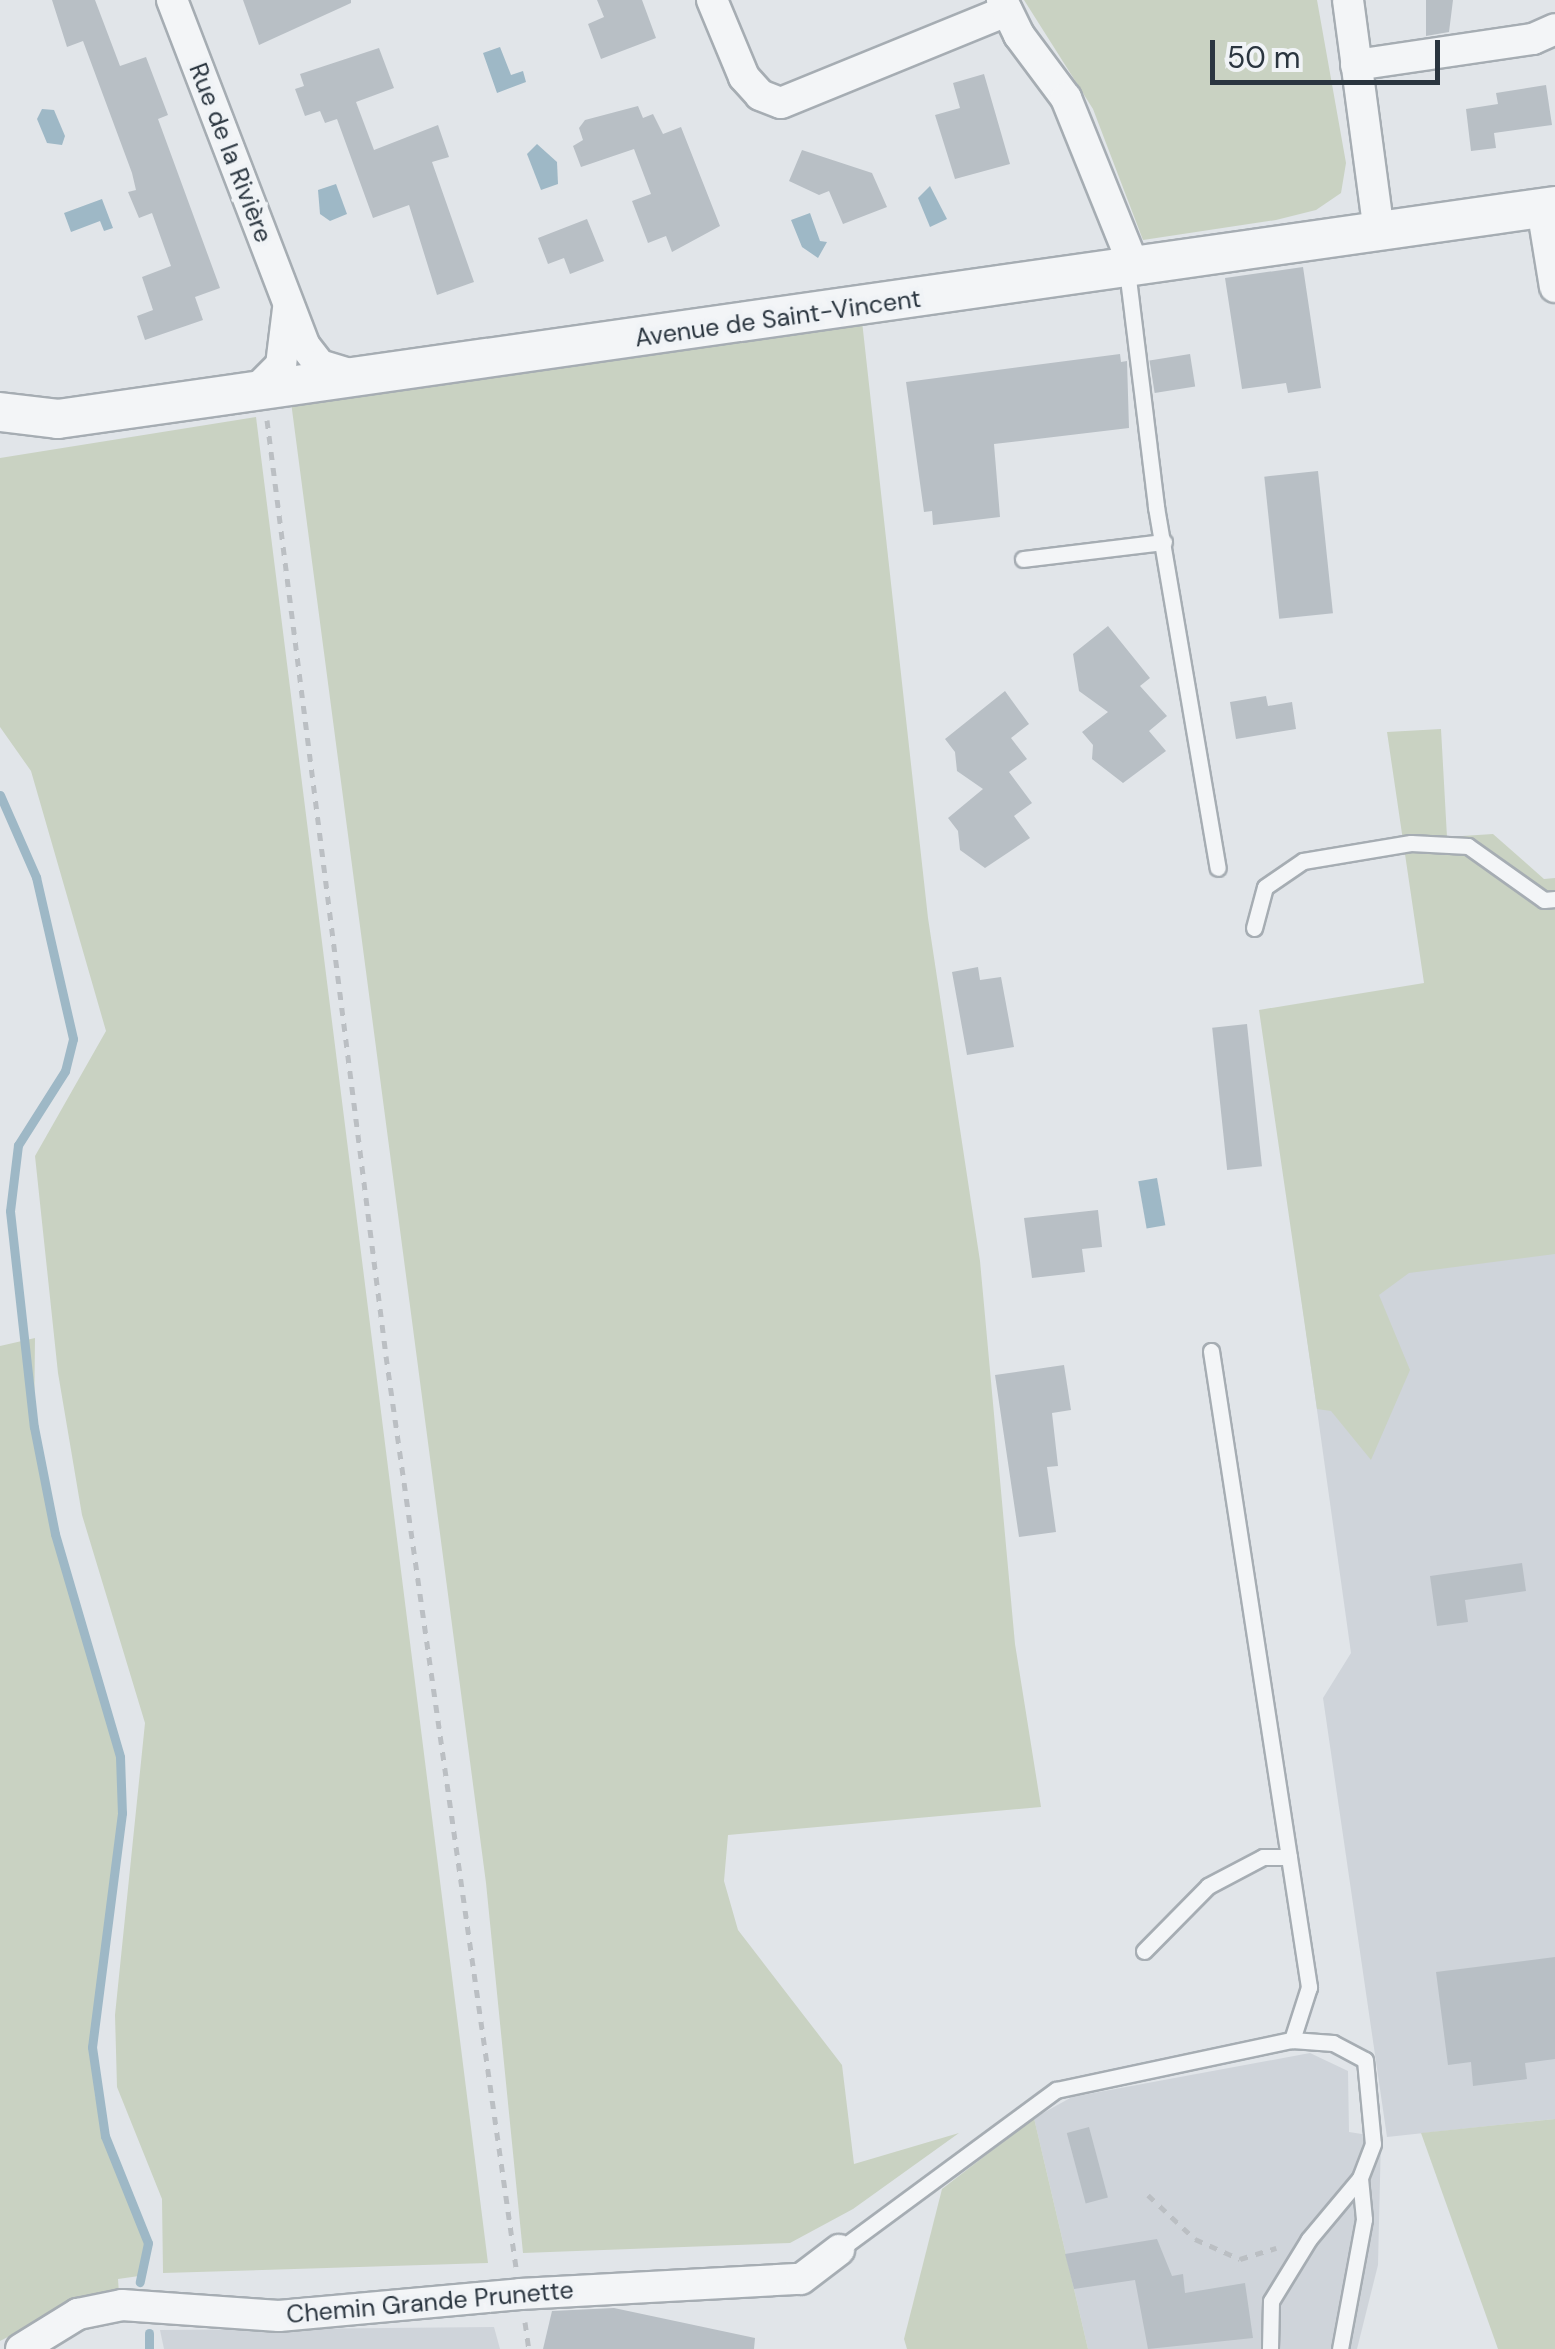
<!DOCTYPE html>
<html>
<head>
<meta charset="utf-8">
<style>
  body { margin:0 }
  #map { position:relative; width:1555px; height:2349px; overflow:hidden; background:#e1e5e9; font-family:"DM Sans",sans-serif }
  div>[style] { position:absolute }
  [style*='--x'] { left:calc(var(--x)*1px); top:calc(var(--y)*1px); width:calc(var(--w)*1px); rotate:calc(var(--a)*1deg) }
  .built>* { inset:0; background:#cfd4da }
  .green>* { inset:0; background:#c9d2c2 }
  .water>* { inset:0; background:#9eb8c6; transform-origin:0 0 }
  .stream>* { height:9px; margin:-4.5px; padding:0 4.5px; transform-origin:4.5px; border-radius:4.5px; background:#9eb8c6 }
  .building>* { inset:0; background:#b8bfc5; transform-origin:0 0 }
  .path>* { height:5px; margin-top:-2.5px; transform-origin:0; background:repeating-linear-gradient(90deg,#bbbfc3 0 8px,transparent 0 16px) }
  .roads { filter:drop-shadow(2px 0 #a6adb3) drop-shadow(-2px 0 #a6adb3) drop-shadow(0 2px #a6adb3) drop-shadow(0 -2px #a6adb3) }
  .service>* { height:15px; margin:-7.5px; padding:0 7.5px; transform-origin:7.5px; border-radius:7.5px; background:#f3f5f7 }
  .minor>* { height:30px; margin:-15px; padding:0 15px; transform-origin:15px; border-radius:15px; background:#f3f5f7 }
  .tertiary>* { height:38px; margin:-19px; padding:0 19px; transform-origin:19px; border-radius:19px; background:#f3f5f7 }
  span { translate:-50% -50%; white-space:nowrap; text-align:center; line-height:1.15; -webkit-text-stroke:9px #f0f3f6; paint-order:stroke }
  .street-label { font-size:25px; color:#2a353f }
  .scale { position:absolute; left:1210px; top:40px; width:230px; height:45px; box-sizing:border-box; border:5px solid #2a353f; border-top:0; padding-left:12px; font-size:30px; line-height:35px; white-space:nowrap; color:#2a353f; -webkit-text-stroke:8px #f0f3f6; paint-order:stroke }
</style>
</head>
<body>
<div id="map">
  <div class="built">
    <div style="clip-path:polygon(1555px 1078px,1555px 2119px,1387px 2137px,1323px 1698px,1351px 1653px,1291px 1224px)"></div>
    <div style="clip-path:polygon(1310px 2053px,1348px 2071px,1349px 2132px,1381px 2137px,1378px 2265px,1357px 2349px,1088px 2349px,1034px 2118px,1072px 2097px)"></div>
    <div style="clip-path:polygon(494px 2327px,500px 2349px,164px 2349px,160px 2330px)"></div>
  </div>
  <div class="green">
    <div style="clip-path:polygon(1024px 0,1317px 0,1346px 163px,1341px 193px,1316px 210px,1276px 220px,1143px 240px,1093px 109px)"></div>
    <div style="clip-path:polygon(862px 321px,928px 918px,980px 1261px,1015px 1644px,1041px 1807px,728px 1835px,724px 1881px,738px 1930px,842px 2065px,854px 2164px,959px 2133px,853px 2209px,790px 2243px,523px 2253px,486px 1883px,291px 402px)"></div>
    <div style="clip-path:polygon(256px 417px,488px 2263px,163px 2273px,162px 2199px,117px 2087px,115px 2015px,145px 1723px,82px 1515px,58px 1373px,35px 1156px,106px 1031px,31px 771px,0 727px,0 458px)"></div>
    <div style="clip-path:polygon(1441px 729px,1447px 837px,1493px 834px,1544px 879px,1555px 878px,1555px 1254px,1409px 1273px,1379px 1295px,1410px 1370px,1371px 1460px,1331px 1411px,1317px 1409px,1259px 1010px,1424px 983px,1387px 732px)"></div>
    <div style="clip-path:polygon(35px 1338px,34px 1427px,55px 1534px,120px 1757px,122px 1813px,92px 2047px,95px 2096px,148px 2243px,139px 2276px,118px 2279px,119px 2294px,89px 2296px,0 2341px,0 1346px)"></div>
    <div style="clip-path:polygon(1034px 2118px,1088px 2349px,907px 2349px,904px 2339px,942px 2189px)"></div>
    <div style="clip-path:polygon(1555px 2119px,1555px 2349px,1498px 2349px,1421px 2133px)"></div>
  </div>
  <div class="water">
    <div style="clip-path:polygon(500px 47px,511px 75px,523px 71px,526px 82px,497px 93px,483px 53px)"></div>
    <div style="clip-path:polygon(42px 109px,54px 110px,65px 136px,62px 145px,47px 143px,37px 119px)"></div>
    <div style="clip-path:polygon(537px 144px,557px 162px,558px 184px,541px 190px,527px 154px)"></div>
    <div style="clip-path:polygon(336px 184px,347px 214px,330px 221px,320px 214px,318px 190px)"></div>
    <div style="clip-path:polygon(930px 186px,947px 219px,930px 227px,918px 198px)"></div>
    <div style="clip-path:polygon(102px 199px,113px 228px,104px 231px,100px 221px,71px 232px,64px 213px)"></div>
    <div style="clip-path:polygon(810px 213px,820px 241px,827px 242px,818px 258px,802px 247px,791px 220px)"></div>
    <div style="left:1157px;top:1178px;width:48px;height:19px;rotate:80deg"></div>
  </div>
  <div class="stream">
    <div style="--x:0;--y:795;--w:90;--a:66.3"></div>
    <div style="--x:36;--y:877;--w:166;--a:77.1"></div>
    <div style="--x:73;--y:1039;--w:33;--a:104"></div>
    <div style="--x:65;--y:1071;--w:88;--a:122.4"></div>
    <div style="--x:18;--y:1145;--w:66;--a:96.9"></div>
    <div style="--x:10;--y:1211;--w:217;--a:83.7"></div>
    <div style="--x:34;--y:1427;--w:109;--a:78.9"></div>
    <div style="--x:55;--y:1534;--w:232;--a:73.7"></div>
    <div style="--x:120;--y:1757;--w:56;--a:88"></div>
    <div style="--x:122;--y:1813;--w:236;--a:97.3"></div>
    <div style="--x:92;--y:2047;--w:90;--a:81.7"></div>
    <div style="--x:105;--y:2136;--w:115;--a:68.1"></div>
    <div style="--x:148;--y:2243;--w:40;--a:102"></div>
    <div style="--x:149;--y:2349;--w:16;--a:-90"></div>
  </div>
  <div class="building">
    <div style="clip-path:polygon(52px 0,95px 0,120px 66px,146px 57px,168px 115px,158px 119px,220px 288px,195px 297px,203px 320px,145px 340px,137px 316px,153px 310px,142px 277px,171px 266px,152px 213px,139px 218px,128px 192px,136px 190px,132px 173px,83px 41px,67px 47px)"></div>
    <div style="clip-path:polygon(243px 0,351px 0,351px 3px,259px 45px)"></div>
    <div style="clip-path:polygon(597px 0,642px 0,656px 38px,601px 59px,588px 24px,604px 17px)"></div>
    <div style="clip-path:polygon(1426px 0,1453px 0,1449px 32px,1426px 36px)"></div>
    <div style="clip-path:polygon(379px 48px,394px 88px,356px 102px,374px 150px,438px 125px,449px 157px,432px 162px,474px 282px,437px 295px,409px 205px,373px 218px,337px 119px,325px 123px,320px 111px,305px 116px,295px 89px,304px 86px,300px 74px)"></div>
    <div style="clip-path:polygon(984px 74px,1010px 164px,955px 179px,935px 115px,960px 108px,953px 83px)"></div>
    <div style="clip-path:polygon(1546px 85px,1552px 125px,1494px 133px,1496px 148px,1471px 151px,1466px 109px,1498px 104px,1496px 93px)"></div>
    <div style="clip-path:polygon(638px 106px,643px 118px,653px 114px,663px 134px,681px 127px,720px 226px,672px 252px,666px 236px,648px 243px,632px 201px,651px 194px,634px 149px,581px 167px,573px 146px,583px 140px,579px 128px,585px 120px)"></div>
    <div style="clip-path:polygon(802px 150px,872px 173px,887px 207px,843px 224px,829px 191px,819px 195px,789px 181px)"></div>
    <div style="clip-path:polygon(587px 219px,604px 261px,570px 274px,564px 258px,548px 264px,538px 238px)"></div>
    <div style="clip-path:polygon(1303px 267px,1321px 388px,1288px 393px,1286px 383px,1242px 389px,1225px 278px)"></div>
    <div style="clip-path:polygon(1120px 354px,1121px 362px,1127px 361px,1129px 428px,994px 444px,1000px 517px,933px 525px,932px 511px,924px 512px,906px 382px)"></div>
    <div style="left:1190px;top:354px;width:33px;height:41px;rotate:81deg"></div>
    <div style="left:1318px;top:471px;width:143px;height:54px;rotate:84deg"></div>
    <div style="clip-path:polygon(1108px 626px,1150px 678px,1140px 686px,1167px 716px,1149px 731px,1166px 751px,1123px 783px,1092px 759px,1093px 745px,1082px 732px,1108px 712px,1079px 691px,1073px 654px)"></div>
    <div style="clip-path:polygon(1005px 691px,1029px 724px,1011px 738px,1027px 759px,1009px 772px,1032px 803px,1014px 816px,1030px 838px,985px 868px,960px 850px,958px 831px,948px 818px,983px 789px,957px 771px,955px 752px,945px 739px)"></div>
    <div style="clip-path:polygon(1266px 696px,1268px 706px,1292px 702px,1296px 729px,1236px 739px,1230px 702px)"></div>
    <div style="clip-path:polygon(978px 967px,980px 980px,1001px 977px,1014px 1047px,967px 1055px,952px 972px)"></div>
    <div style="left:1247px;top:1024px;width:143px;height:35px;rotate:84deg"></div>
    <div style="clip-path:polygon(1098px 1210px,1102px 1247px,1082px 1249px,1085px 1272px,1032px 1278px,1024px 1218px)"></div>
    <div style="clip-path:polygon(1064px 1365px,1071px 1410px,1052px 1413px,1058px 1466px,1047px 1467px,1056px 1532px,1019px 1537px,995px 1375px)"></div>
    <div style="clip-path:polygon(1522px 1563px,1526px 1591px,1465px 1600px,1468px 1622px,1437px 1626px,1430px 1576px)"></div>
    <div style="clip-path:polygon(1555px 1957px,1555px 2059px,1525px 2063px,1527px 2079px,1473px 2086px,1471px 2062px,1448px 2065px,1436px 1972px)"></div>
    <div style="left:1089px;top:2127px;width:73px;height:23px;rotate:75deg"></div>
    <div style="clip-path:polygon(1157px 2239px,1172px 2276px,1183px 2274px,1185px 2293px,1245px 2283px,1253px 2338px,1148px 2349px,1135px 2280px,1074px 2289px,1065px 2254px)"></div>
    <div style="clip-path:polygon(614px 2308px,755px 2338px,754px 2349px,543px 2349px,552px 2311px)"></div>
  </div>
  <div class="path">
    <div style="--x:267;--y:420;--w:944;--a:82.75"></div>
    <div style="--x:386;--y:1356;--w:920;--a:81.88"></div>
    <div style="--x:1148;--y:2195;--w:64;--a:43.1"></div>
    <div style="--x:1195;--y:2239;--w:49;--a:24"></div>
    <div style="--x:1240;--y:2259;--w:38;--a:-17"></div>
    <div style="--x:525;--y:2322;--w:27;--a:82"></div>
  </div>
  <div class="roads">
    <div class="service">
      <div style="--x:1127;--y:270;--w:239;--a:83"></div>
      <div style="--x:1156;--y:507;--w:366;--a:80.3"></div>
      <div style="--x:1023;--y:559;--w:142;--a:-6.9"></div>
      <div style="--x:1254;--y:928;--w:42;--a:-75"></div>
      <div style="--x:1265;--y:887;--w:46;--a:-34.4"></div>
      <div style="--x:1303;--y:861;--w:109;--a:-9.5"></div>
      <div style="--x:1411;--y:843;--w:57;--a:3"></div>
      <div style="--x:1468;--y:846;--w:93;--a:35.4"></div>
      <div style="--x:1544;--y:900;--w:11;--a:-5"></div>
      <div style="--x:1211;--y:1351;--w:644;--a:81.24"></div>
      <div style="--x:1309;--y:1987;--w:56;--a:107.8"></div>
      <div style="--x:1144;--y:1951;--w:91;--a:-45.4"></div>
      <div style="--x:1208;--y:1886;--w:62;--a:-27.8"></div>
      <div style="--x:1263;--y:1857;--w:26;--a:0"></div>
      <div style="--x:839;--y:2250;--w:270;--a:-36.4"></div>
      <div style="--x:1056;--y:2090;--w:241;--a:-12"></div>
      <div style="--x:1292;--y:2040;--w:41;--a:4.2"></div>
      <div style="--x:1333;--y:2043;--w:36;--a:28"></div>
      <div style="--x:1365;--y:2060;--w:84;--a:84.6"></div>
      <div style="--x:1373;--y:2144;--w:36;--a:111"></div>
      <div style="--x:1360;--y:2178;--w:80;--a:129.9"></div>
      <div style="--x:1309;--y:2239;--w:73;--a:121.5"></div>
      <div style="--x:1271;--y:2301;--w:48;--a:91.2"></div>
      <div style="--x:1340;--y:2349;--w:132;--a:-79.5"></div>
      <div style="--x:1364;--y:2219;--w:41;--a:-95.6"></div>
    </div>
    <div class="minor">
      <div style="--x:172;--y:0;--w:371;--a:69"></div>
      <div style="--x:305;--y:346;--w:24;--a:52"></div>
      <div style="--x:320;--y:365;--w:37;--a:17"></div>
      <div style="--x:712;--y:0;--w:83;--a:67.4"></div>
      <div style="--x:744;--y:77;--w:24;--a:48"></div>
      <div style="--x:760;--y:95;--w:22;--a:21"></div>
      <div style="--x:781;--y:103;--w:244;--a:-22.2"></div>
      <div style="--x:1002;--y:0;--w:39;--a:64"></div>
      <div style="--x:1019;--y:35;--w:79;--a:53.3"></div>
      <div style="--x:1066;--y:98;--w:184;--a:68"></div>
      <div style="--x:1348;--y:0;--w:235;--a:82.4"></div>
      <div style="--x:1356;--y:65;--w:179;--a:-8.4"></div>
      <div style="--x:1533;--y:39;--w:24;--a:-24"></div>
      <div style="--x:1542;--y:208;--w:80;--a:80.7"></div>
      <div style="--x:255;--y:391;--w:37;--a:-45"></div>
      <div style="--x:281;--y:365;--w:56;--a:-82.9"></div>
      <div style="--x:21;--y:2349;--w:67;--a:-31.6"></div>
      <div style="--x:78;--y:2314;--w:45;--a:-11.6"></div>
      <div style="--x:122;--y:2305;--w:157;--a:4"></div>
      <div style="--x:279;--y:2316;--w:242;--a:-5.2"></div>
      <div style="--x:520;--y:2294;--w:281;--a:-3.1"></div>
      <div style="--x:801;--y:2279;--w:48;--a:-37.3"></div>
    </div>
    <div class="tertiary">
      <div style="--x:0;--y:412;--w:58;--a:6.9"></div>
      <div style="--x:58;--y:419;--w:1512;--a:-8.1"></div>
    </div>
  </div>
  <div class="street-label">
    <span style="left:230px;top:153px;rotate:69deg">Rue de la Rivière</span>
    <span style="left:778px;top:319px;rotate:-8deg">Avenue de Saint-Vincent</span>
    <span style="left:430px;top:2303px;rotate:-5deg">Chemin Grande Prunette</span>
  </div>
  <div class="scale">50 m</div>
</div>
</body>
</html>
